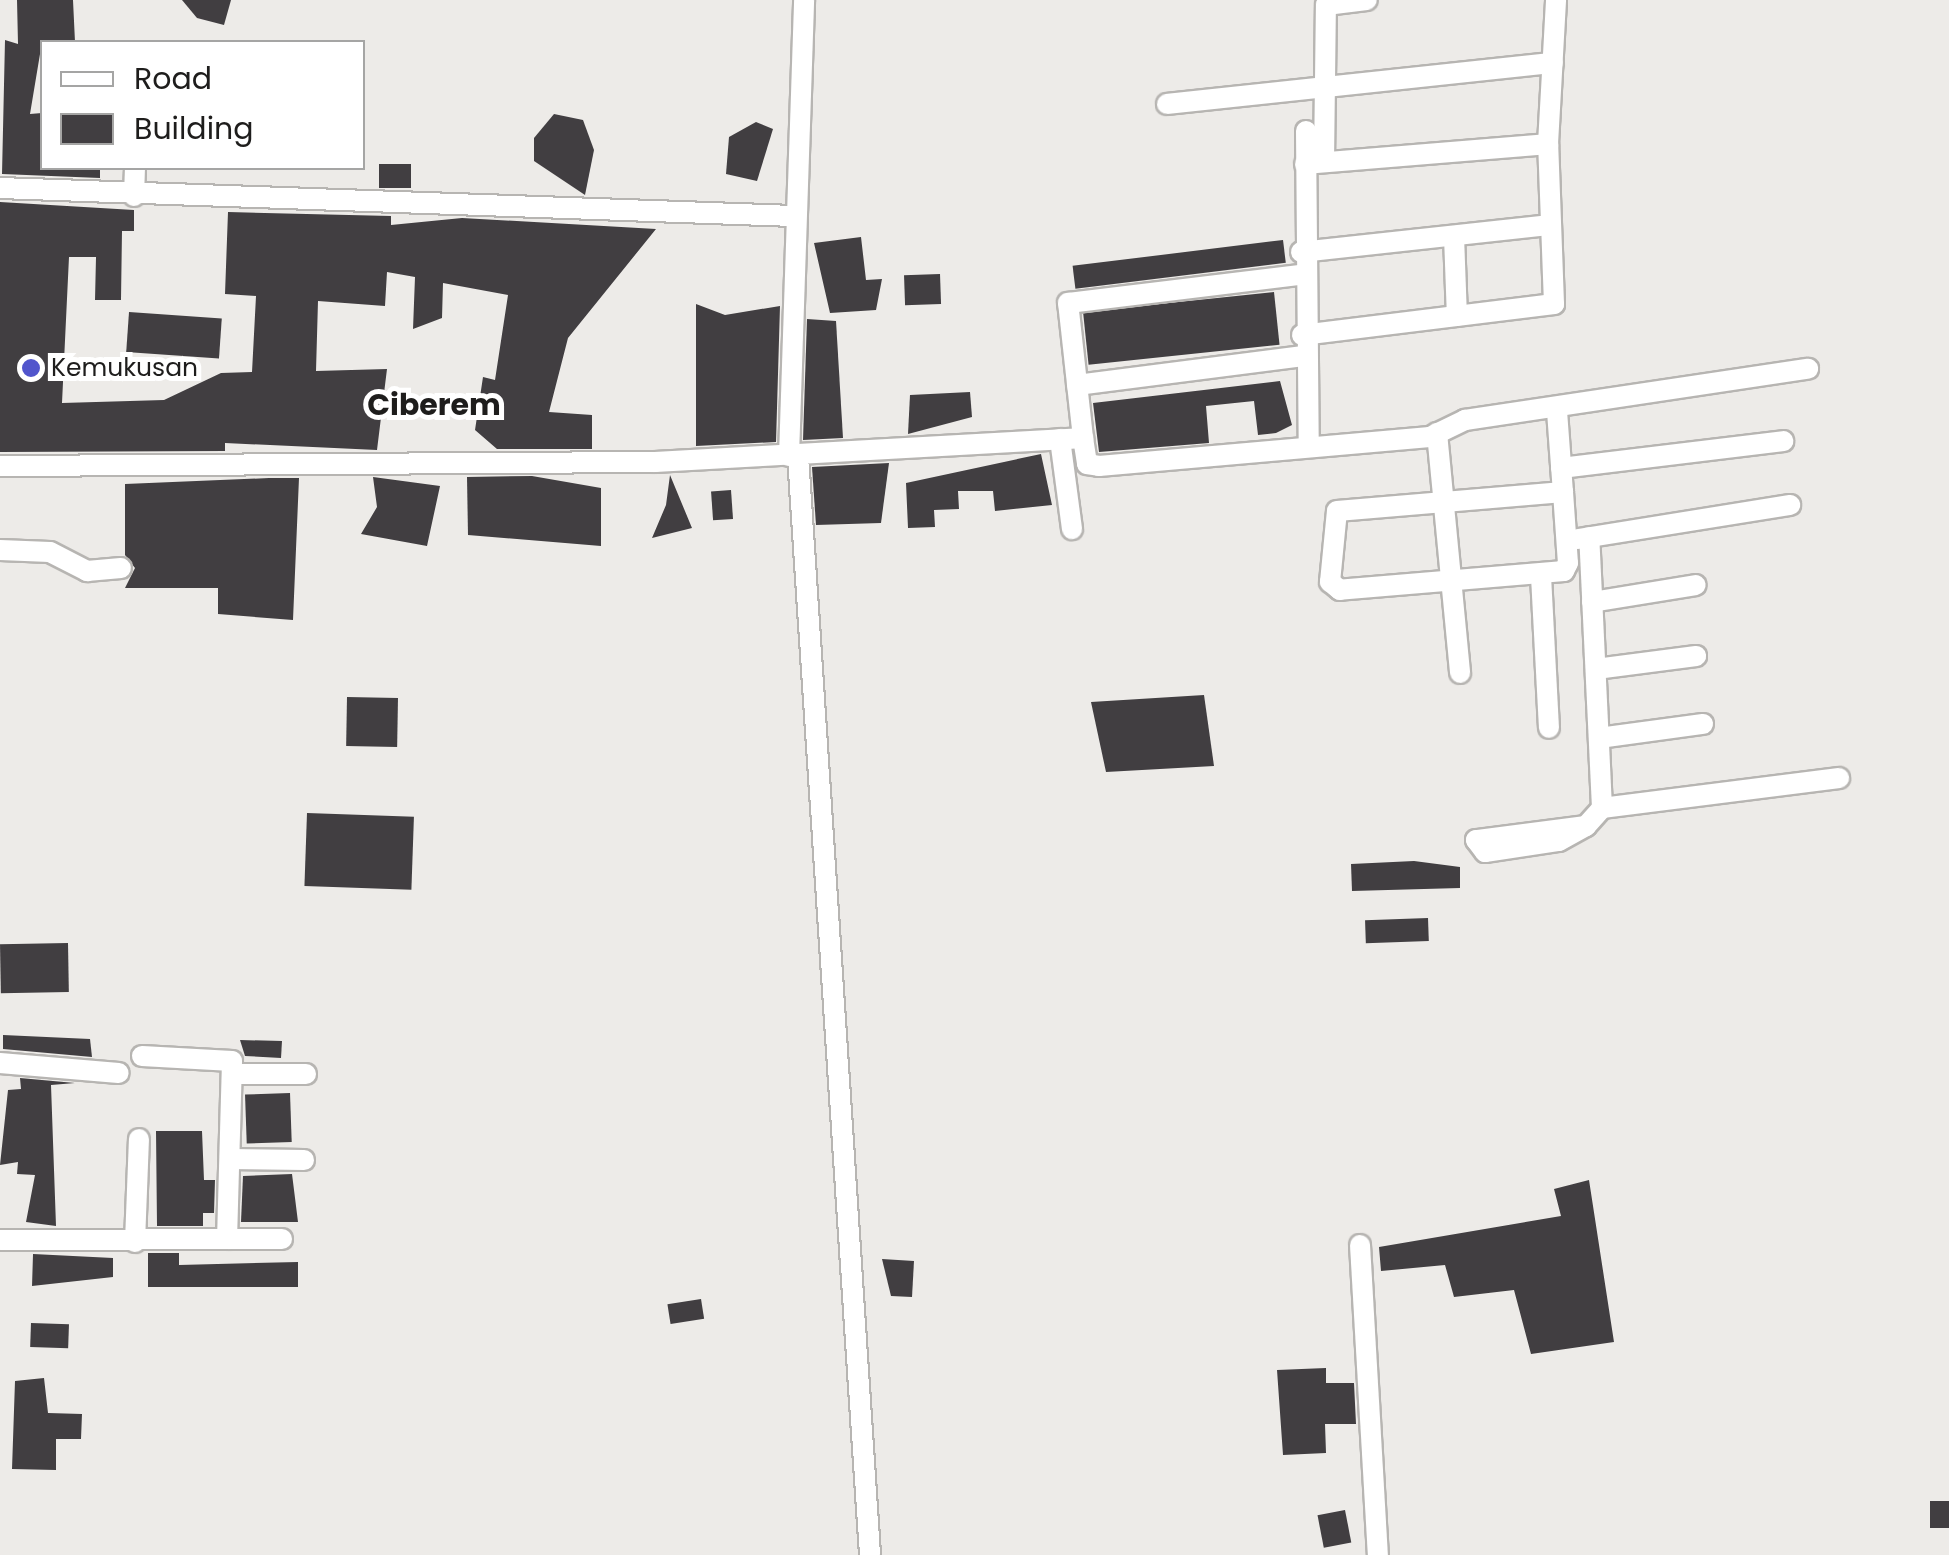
<!DOCTYPE html>
<html>
<head>
<meta charset="utf-8">
<style>
  body { margin:0 }
  #map { position:relative; width:1949px; height:1555px; overflow:hidden; background:#edebe8; font-family:Poppins,sans-serif }
  div>[style] { position:absolute }
  [style*='--x'] { left:calc(var(--x)*1px); top:calc(var(--y)*1px); width:calc(var(--w)*1px); rotate:calc(var(--a)*1deg) }
  .building>* { inset:0; background:#413e41; transform-origin:0 0 }
  .roads { filter:drop-shadow(2px 0 #b7b5b2) drop-shadow(-2px 0 #b7b5b2) drop-shadow(0 2px #b7b5b2) drop-shadow(0 -2px #b7b5b2) }
  .minor>* { height:20px; margin:-10px; padding:0 10px; transform-origin:10px; border-radius:10px; background:#fff }
  .dots>* { width:28px; height:28px; translate:-50% -50%; box-sizing:border-box; border:5px solid #fff; border-radius:50% }
  span { translate:-50% -50%; white-space:nowrap; text-align:center; line-height:1.15; -webkit-text-stroke:10px #fff; paint-order:stroke }
  .poi-label { font-size:25px; color:#1e1d1c }
  .left { translate:0 -50%; text-align:left }
  .quarter-label { font-size:30px; color:#1e1d1c; font-weight:700 }
  .legend { position:absolute; left:40px; top:40px; width:325px; height:130px; box-sizing:border-box; background:#fff; border:2px solid #a5a5a4; margin:0; padding:12px 18px; list-style:none; font-size:30px; color:#1e1d1c }
  .legend li { display:flex; align-items:center; gap:20px; height:50px }
  .legend b { width:50px; border:2px solid #a5a5a4 }
</style>
</head>
<body>
<div id="map">
  <div class="building">
    <div style="clip-path:polygon(17px 0,73px 0,75px 42px,42px 42px,30px 114px,42px 113px,42px 168px,100px 168px,100px 178px,2px 174px,5px 40px,18px 44px)"></div>
    <div style="clip-path:polygon(182px 0,231px 0,224px 25px,197px 18px)"></div>
    <div style="clip-path:polygon(554px 114px,583px 120px,594px 150px,585px 195px,534px 161px,534px 138px)"></div>
    <div style="clip-path:polygon(756px 122px,773px 129px,757px 181px,726px 174px,729px 137px)"></div>
    <div style="left:379px;top:164px;width:32px;height:24px"></div>
    <div style="clip-path:polygon(0 202px,134px 210px,134px 231px,122px 231px,121px 300px,95px 300px,96px 257px,69px 257px,62px 403px,164px 400px,221px 373px,252px 372px,256px 296px,225px 294px,228px 212px,391px 216px,391px 225px,462px 218px,656px 229px,568px 338px,549px 412px,592px 415px,592px 449px,497px 449px,475px 430px,483px 377px,495px 380px,508px 295px,443px 283px,442px 318px,413px 329px,415px 277px,387px 272px,385px 306px,318px 301px,316px 371px,387px 369px,377px 450px,225px 443px,225px 451px,0 452px)"></div>
    <div style="clip-path:polygon(861px 237px,866px 280px,882px 279px,876px 310px,830px 313px,814px 243px)"></div>
    <div style="left:1283px;top:240px;width:23px;height:212px;rotate:83deg"></div>
    <div style="left:940px;top:274px;width:30px;height:36px;rotate:88deg"></div>
    <div style="left:1274px;top:292px;width:53px;height:192px;rotate:84deg"></div>
    <div style="clip-path:polygon(696px 304px,725px 315px,780px 306px,776px 442px,696px 446px)"></div>
    <div style="left:129px;top:312px;width:93px;height:40px;rotate:4deg"></div>
    <div style="clip-path:polygon(807px 319px,836px 321px,843px 438px,803px 440px)"></div>
    <div style="clip-path:polygon(1280px 381px,1292px 425px,1276px 433px,1258px 435px,1254px 401px,1206px 406px,1209px 443px,1099px 452px,1093px 403px)"></div>
    <div style="clip-path:polygon(970px 392px,972px 417px,908px 434px,910px 395px)"></div>
    <div style="clip-path:polygon(1041px 454px,1052px 505px,995px 511px,993px 491px,958px 491px,959px 509px,934px 510px,935px 527px,908px 528px,906px 483px)"></div>
    <div style="clip-path:polygon(889px 463px,881px 523px,816px 525px,812px 467px)"></div>
    <div style="clip-path:polygon(670px 475px,692px 528px,652px 538px,666px 505px)"></div>
    <div style="clip-path:polygon(532px 476px,601px 488px,601px 546px,468px 535px,467px 477px)"></div>
    <div style="clip-path:polygon(373px 477px,440px 486px,427px 546px,361px 534px,377px 507px)"></div>
    <div style="clip-path:polygon(269px 478px,299px 478px,293px 620px,218px 614px,218px 588px,125px 588px,135px 568px,125px 555px,125px 484px)"></div>
    <div style="left:731px;top:490px;width:29px;height:20px;rotate:86deg"></div>
    <div style="clip-path:polygon(1204px 695px,1214px 766px,1106px 772px,1091px 702px)"></div>
    <div style="left:347px;top:697px;width:51px;height:49px;rotate:1deg"></div>
    <div style="left:307px;top:813px;width:107px;height:73px;rotate:2deg"></div>
    <div style="clip-path:polygon(1414px 861px,1460px 867px,1460px 888px,1352px 891px,1351px 864px)"></div>
    <div style="left:1428px;top:918px;width:23px;height:63px;rotate:88deg"></div>
    <div style="left:68px;top:943px;width:49px;height:68px;rotate:89deg"></div>
    <div style="clip-path:polygon(3px 1035px,90px 1039px,92px 1057px,3px 1049px)"></div>
    <div style="clip-path:polygon(240px 1040px,282px 1041px,281px 1058px,245px 1056px)"></div>
    <div style="clip-path:polygon(20px 1078px,75px 1083px,51px 1085px,56px 1226px,26px 1222px,35px 1175px,17px 1174px,18px 1162px,0 1165px,8px 1090px,21px 1089px)"></div>
    <div style="left:290px;top:1093px;width:49px;height:45px;rotate:88deg"></div>
    <div style="clip-path:polygon(156px 1131px,202px 1131px,204px 1180px,215px 1180px,214px 1213px,203px 1213px,203px 1226px,157px 1226px)"></div>
    <div style="clip-path:polygon(292px 1174px,298px 1222px,241px 1222px,243px 1176px)"></div>
    <div style="clip-path:polygon(1589px 1180px,1614px 1342px,1531px 1354px,1514px 1290px,1454px 1297px,1445px 1265px,1381px 1271px,1379px 1247px,1561px 1216px,1554px 1189px)"></div>
    <div style="clip-path:polygon(148px 1253px,179px 1253px,179px 1265px,298px 1262px,298px 1287px,148px 1287px)"></div>
    <div style="clip-path:polygon(33px 1254px,113px 1258px,113px 1277px,32px 1286px)"></div>
    <div style="clip-path:polygon(882px 1259px,914px 1261px,912px 1297px,891px 1296px)"></div>
    <div style="left:701px;top:1299px;width:20px;height:34px;rotate:81deg"></div>
    <div style="left:31px;top:1323px;width:38px;height:24px;rotate:2deg"></div>
    <div style="clip-path:polygon(1326px 1368px,1326px 1383px,1354px 1383px,1356px 1424px,1325px 1424px,1326px 1453px,1283px 1455px,1277px 1370px)"></div>
    <div style="clip-path:polygon(44px 1378px,48px 1413px,82px 1414px,81px 1439px,56px 1439px,56px 1470px,12px 1469px,15px 1381px)"></div>
    <div style="left:1930px;top:1501px;width:19px;height:27px"></div>
    <div style="left:1345px;top:1510px;width:33px;height:28px;rotate:79deg"></div>
  </div>
  <div class="roads">
    <div class="minor">
      <div style="--x:1167;--y:104;--w:388;--a:-6.1"></div>
      <div style="--x:1306;--y:131;--w:315;--a:89.5"></div>
      <div style="--x:1324;--y:162;--w:157;--a:-89.3"></div>
      <div style="--x:1326;--y:5;--w:41;--a:-7"></div>
      <div style="--x:1305;--y:164;--w:244;--a:-4.7"></div>
      <div style="--x:0;--y:188;--w:794;--a:2.02"></div>
      <div style="--x:134;--y:196;--w:28;--a:-88"></div>
      <div style="--x:1454;--y:236;--w:80;--a:87.9"></div>
      <div style="--x:1301;--y:252;--w:251;--a:-6.2"></div>
      <div style="--x:1302;--y:335;--w:254;--a:-7"></div>
      <div style="--x:1554;--y:304;--w:160;--a:-92.1"></div>
      <div style="--x:1548;--y:144;--w:144;--a:-86.8"></div>
      <div style="--x:1077;--y:385;--w:228;--a:-7.3"></div>
      <div style="--x:1557;--y:411;--w:81;--a:85.8"></div>
      <div style="--x:1563;--y:492;--w:71;--a:86"></div>
      <div style="--x:1568;--y:563;--w:9;--a:117"></div>
      <div style="--x:1564;--y:571;--w:225;--a:175.2"></div>
      <div style="--x:1340;--y:590;--w:13;--a:-141"></div>
      <div style="--x:1330;--y:582;--w:71;--a:-84.4"></div>
      <div style="--x:1337;--y:511;--w:227;--a:-4.8"></div>
      <div style="--x:1437;--y:433;--w:241;--a:84.5"></div>
      <div style="--x:1083;--y:438;--w:26;--a:81"></div>
      <div style="--x:1087;--y:464;--w:12;--a:9"></div>
      <div style="--x:1099;--y:466;--w:332;--a:-5"></div>
      <div style="--x:1430;--y:437;--w:39;--a:-26"></div>
      <div style="--x:1465;--y:420;--w:347;--a:-8.5"></div>
      <div style="--x:1060;--y:439;--w:91;--a:82.4"></div>
      <div style="--x:789;--y:456;--w:456;--a:-88.1"></div>
      <div style="--x:798;--y:456;--w:1101;--a:86.25"></div>
      <div style="--x:0;--y:466;--w:656;--a:-0.35"></div>
      <div style="--x:656;--y:462;--w:428;--a:-3.2"></div>
      <div style="--x:1083;--y:438;--w:136;--a:-96.3"></div>
      <div style="--x:1068;--y:303;--w:234;--a:-6.9"></div>
      <div style="--x:1561;--y:468;--w:224;--a:-6.9"></div>
      <div style="--x:1578;--y:539;--w:215;--a:-9.1"></div>
      <div style="--x:0;--y:550;--w:50;--a:2.3"></div>
      <div style="--x:50;--y:552;--w:42;--a:27.2"></div>
      <div style="--x:87;--y:571;--w:34;--a:-5"></div>
      <div style="--x:1541;--y:576;--w:152;--a:87"></div>
      <div style="--x:1592;--y:602;--w:105;--a:-9.3"></div>
      <div style="--x:1596;--y:669;--w:101;--a:-7.4"></div>
      <div style="--x:1599;--y:738;--w:105;--a:-7.7"></div>
      <div style="--x:1602;--y:808;--w:239;--a:-7.2"></div>
      <div style="--x:1586;--y:826;--w:111;--a:172.7"></div>
      <div style="--x:1476;--y:840;--w:15;--a:53"></div>
      <div style="--x:1485;--y:852;--w:75;--a:-8.5"></div>
      <div style="--x:1559;--y:841;--w:31;--a:-29"></div>
      <div style="--x:1586;--y:826;--w:24;--a:-48"></div>
      <div style="--x:1602;--y:808;--w:271;--a:-92.7"></div>
      <div style="--x:142;--y:1056;--w:90;--a:3.2"></div>
      <div style="--x:232;--y:1061;--w:178;--a:91.6"></div>
      <div style="--x:0;--y:1063;--w:119;--a:4.8"></div>
      <div style="--x:232;--y:1074;--w:74;--a:0"></div>
      <div style="--x:230;--y:1159;--w:74;--a:0.8"></div>
      <div style="--x:0;--y:1240;--w:282;--a:-0.2"></div>
      <div style="--x:135;--y:1242;--w:103;--a:-87.8"></div>
      <div style="--x:1360;--y:1245;--w:311;--a:86.7"></div>
    </div>
  </div>
  <div class="dots">
    <div style="left:31px;top:368px;background:#5155cc"></div>
  </div>
  <div class="poi-label">
    <span class="left" style="left:51px;top:368px">Kemukusan</span>
  </div>
  <div class="quarter-label">
    <span style="left:434px;top:405px">Ciberem</span>
  </div>
  <ul class="legend">
  <li><b style="height:12px;background:#fff"></b>Road</li>
  <li><b style="height:28px;background:#413e41"></b>Building</li>
  </ul>
</div>
</body>
</html>
